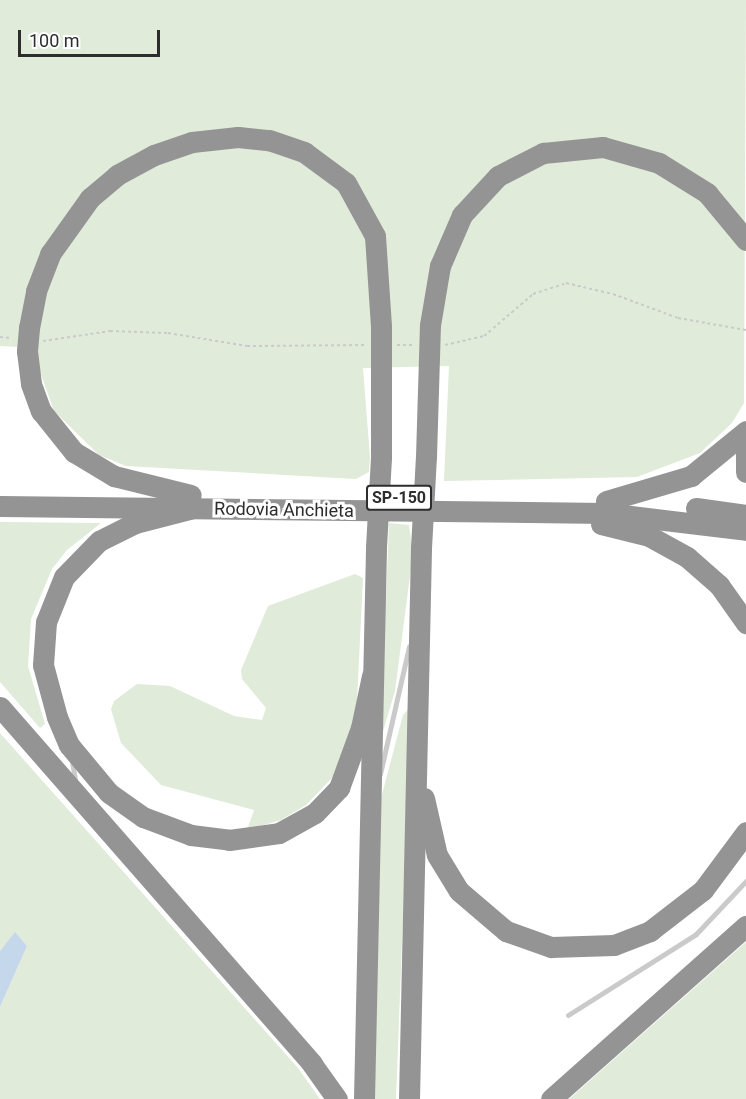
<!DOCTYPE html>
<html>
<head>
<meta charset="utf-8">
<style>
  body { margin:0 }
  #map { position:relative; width:746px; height:1099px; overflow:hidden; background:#fff; font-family:Roboto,sans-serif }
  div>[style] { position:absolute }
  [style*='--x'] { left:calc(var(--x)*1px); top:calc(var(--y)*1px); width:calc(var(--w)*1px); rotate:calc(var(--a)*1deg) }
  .green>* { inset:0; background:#e0ebda }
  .water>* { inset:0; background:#c5d7eb }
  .path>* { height:1.5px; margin-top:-0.75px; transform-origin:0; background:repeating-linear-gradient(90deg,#cacaca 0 3px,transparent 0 6px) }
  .lane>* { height:5px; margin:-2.5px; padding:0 2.5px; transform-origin:2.5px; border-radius:2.5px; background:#cacaca }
  .highway>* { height:21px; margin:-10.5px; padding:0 10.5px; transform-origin:10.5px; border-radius:10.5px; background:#949494 }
  .highway-bridge>* { height:21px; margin:-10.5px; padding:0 10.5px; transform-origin:10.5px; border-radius:10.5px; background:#949494 }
  span { translate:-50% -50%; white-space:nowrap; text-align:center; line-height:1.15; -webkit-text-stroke:6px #fff; paint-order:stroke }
  .shield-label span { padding:2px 4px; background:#fff; border:2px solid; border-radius:4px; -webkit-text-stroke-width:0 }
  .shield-label { font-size:16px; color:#2d2d2d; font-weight:700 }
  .street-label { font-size:18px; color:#2d2d2d }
  .scale { position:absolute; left:18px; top:30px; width:142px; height:27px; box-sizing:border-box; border:3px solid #2d2d2d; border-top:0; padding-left:8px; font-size:18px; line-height:21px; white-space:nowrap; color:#2d2d2d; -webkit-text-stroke:4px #fff; paint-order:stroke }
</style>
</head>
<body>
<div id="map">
  <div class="green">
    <div style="clip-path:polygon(0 0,746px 0,744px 403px,732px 423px,700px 453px,637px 477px,444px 481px,449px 366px,363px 368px,370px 457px,369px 472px,356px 479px,126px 466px,99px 455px,54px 411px,38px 366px,38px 348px,0 346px)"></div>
    <div style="clip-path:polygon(0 522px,101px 523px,67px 550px,52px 569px,31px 619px,28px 666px,45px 724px,40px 728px,0 682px)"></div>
    <div style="clip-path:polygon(389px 523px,409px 525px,413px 553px,395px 691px,378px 748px,380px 603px,386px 600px)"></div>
    <div style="clip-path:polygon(355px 574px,363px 578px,356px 721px,332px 778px,306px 805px,281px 820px,247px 830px,254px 810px,161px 785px,121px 743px,111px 709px,114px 701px,137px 684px,170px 686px,234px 716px,262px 720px,266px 708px,242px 679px,241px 670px,268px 606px)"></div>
    <div style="clip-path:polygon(411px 706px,396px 1099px,369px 1099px,379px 806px,403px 715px)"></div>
    <div style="clip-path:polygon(0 733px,298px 1068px,320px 1099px,0 1099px,0 1007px,27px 946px,15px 933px,0 951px)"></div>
    <div style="clip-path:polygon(746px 942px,746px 1099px,569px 1099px)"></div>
  </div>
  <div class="water">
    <div style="clip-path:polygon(15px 932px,27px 946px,0 1007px,0 951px)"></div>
  </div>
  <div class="path">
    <div style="--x:0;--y:337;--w:11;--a:5"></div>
    <div style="--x:43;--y:341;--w:68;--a:-8.5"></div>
    <div style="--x:110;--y:331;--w:58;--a:2"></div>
    <div style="--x:168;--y:333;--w:80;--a:9.3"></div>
    <div style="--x:247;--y:346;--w:119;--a:-0.5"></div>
    <div style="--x:397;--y:345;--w:17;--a:0"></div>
    <div style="--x:445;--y:345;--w:40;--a:-13"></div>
    <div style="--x:484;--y:336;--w:65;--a:-40.6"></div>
    <div style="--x:533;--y:294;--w:35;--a:-18"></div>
    <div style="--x:566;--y:283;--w:48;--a:13.2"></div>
    <div style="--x:613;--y:294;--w:69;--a:20.3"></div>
    <div style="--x:678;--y:318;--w:69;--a:10"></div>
  </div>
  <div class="lane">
    <div style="--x:72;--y:761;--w:20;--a:81"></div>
    <div style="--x:380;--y:774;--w:131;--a:-77.2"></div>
    <div style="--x:568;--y:1015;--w:151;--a:-32.3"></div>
    <div style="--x:696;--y:934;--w:73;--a:-46.7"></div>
  </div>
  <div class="highway">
    <div style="--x:430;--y:325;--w:60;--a:-80.4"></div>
    <div style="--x:440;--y:266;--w:56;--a:-66.7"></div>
    <div style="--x:462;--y:215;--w:53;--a:-47.3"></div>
    <div style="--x:498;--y:176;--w:51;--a:-27.1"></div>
    <div style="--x:543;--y:153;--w:60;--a:-5.7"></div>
    <div style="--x:603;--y:147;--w:58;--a:15.9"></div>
    <div style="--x:659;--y:163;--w:57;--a:32"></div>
    <div style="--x:707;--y:193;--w:61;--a:50.3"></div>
    <div style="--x:29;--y:328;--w:38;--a:-79"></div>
    <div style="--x:36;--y:291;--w:40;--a:-69"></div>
    <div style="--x:50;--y:254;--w:69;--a:-54.5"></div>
    <div style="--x:90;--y:198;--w:35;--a:-40"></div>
    <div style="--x:117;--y:175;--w:42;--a:-28.4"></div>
    <div style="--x:154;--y:155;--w:40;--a:-18.9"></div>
    <div style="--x:192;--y:142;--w:46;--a:-6.2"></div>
    <div style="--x:238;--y:137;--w:31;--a:6"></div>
    <div style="--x:269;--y:140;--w:37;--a:19"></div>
    <div style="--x:304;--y:152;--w:52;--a:36.4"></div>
    <div style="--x:346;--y:183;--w:60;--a:61.3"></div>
    <div style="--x:375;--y:236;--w:90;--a:86.2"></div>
    <div style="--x:27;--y:351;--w:33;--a:83"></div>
    <div style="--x:31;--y:384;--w:29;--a:70"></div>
    <div style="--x:41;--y:411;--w:53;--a:51.2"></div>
    <div style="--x:74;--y:452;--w:47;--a:31"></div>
    <div style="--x:114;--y:476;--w:79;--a:13.9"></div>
    <div style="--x:381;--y:371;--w:86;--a:90"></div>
    <div style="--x:746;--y:432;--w:40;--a:90"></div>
    <div style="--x:426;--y:457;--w:66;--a:-88.3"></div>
    <div style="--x:606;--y:501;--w:89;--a:-16.4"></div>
    <div style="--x:691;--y:476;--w:71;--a:-39.3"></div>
    <div style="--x:0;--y:506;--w:606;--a:0.66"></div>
    <div style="--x:606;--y:513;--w:141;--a:6.9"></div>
    <div style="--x:193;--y:508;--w:60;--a:165.5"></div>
    <div style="--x:135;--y:523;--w:40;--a:153.4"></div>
    <div style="--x:99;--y:541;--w:50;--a:134.2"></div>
    <div style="--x:64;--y:577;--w:48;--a:111.8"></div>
    <div style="--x:46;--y:622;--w:43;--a:94"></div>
    <div style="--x:43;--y:665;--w:54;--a:74.9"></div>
    <div style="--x:57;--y:717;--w:30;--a:67"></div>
    <div style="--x:69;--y:745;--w:62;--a:50.2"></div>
    <div style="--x:109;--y:793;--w:42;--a:35.2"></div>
    <div style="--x:143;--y:817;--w:51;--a:20.6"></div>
    <div style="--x:191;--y:835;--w:38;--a:7"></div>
    <div style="--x:229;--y:840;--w:50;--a:-8"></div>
    <div style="--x:279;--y:833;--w:41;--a:-29.1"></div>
    <div style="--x:315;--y:813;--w:35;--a:-46"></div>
    <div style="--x:339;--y:788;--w:64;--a:-69.9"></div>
    <div style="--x:361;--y:728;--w:53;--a:-78.1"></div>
    <div style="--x:696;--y:508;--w:50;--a:8"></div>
    <div style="--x:601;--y:524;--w:49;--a:14"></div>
    <div style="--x:649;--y:536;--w:43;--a:28.9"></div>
    <div style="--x:687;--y:557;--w:43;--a:41.2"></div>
    <div style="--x:719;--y:585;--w:47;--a:54.6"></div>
    <div style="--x:0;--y:707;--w:474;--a:48.8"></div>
    <div style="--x:312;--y:1064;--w:43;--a:54.5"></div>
    <div style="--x:424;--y:798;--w:58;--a:77.2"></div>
    <div style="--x:437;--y:855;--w:42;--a:58.6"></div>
    <div style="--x:459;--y:891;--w:62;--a:40.4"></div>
    <div style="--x:506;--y:931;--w:48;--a:19.6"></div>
    <div style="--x:551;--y:947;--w:63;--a:-1.8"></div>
    <div style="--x:614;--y:945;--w:39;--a:-21"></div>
    <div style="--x:650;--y:931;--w:67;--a:-37.7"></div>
    <div style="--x:703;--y:890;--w:72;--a:-53.4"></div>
    <div style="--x:364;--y:1099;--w:552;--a:-88.75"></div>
    <div style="--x:409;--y:1099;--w:551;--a:-88.75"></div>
    <div style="--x:551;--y:1099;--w:261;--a:-41.6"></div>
  </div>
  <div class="highway-bridge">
    <div style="--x:381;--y:326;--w:45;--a:90"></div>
    <div style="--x:27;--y:351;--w:23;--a:-85"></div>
    <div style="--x:428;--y:391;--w:66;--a:-88.3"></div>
    <div style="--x:376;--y:547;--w:90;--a:-86.8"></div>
    <div style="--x:421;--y:548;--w:91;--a:-86.9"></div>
  </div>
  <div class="shield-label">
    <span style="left:399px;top:498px">SP-150</span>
  </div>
  <div class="street-label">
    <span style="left:284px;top:510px;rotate:1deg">Rodovia Anchieta</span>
  </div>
  <div class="scale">100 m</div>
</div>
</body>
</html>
